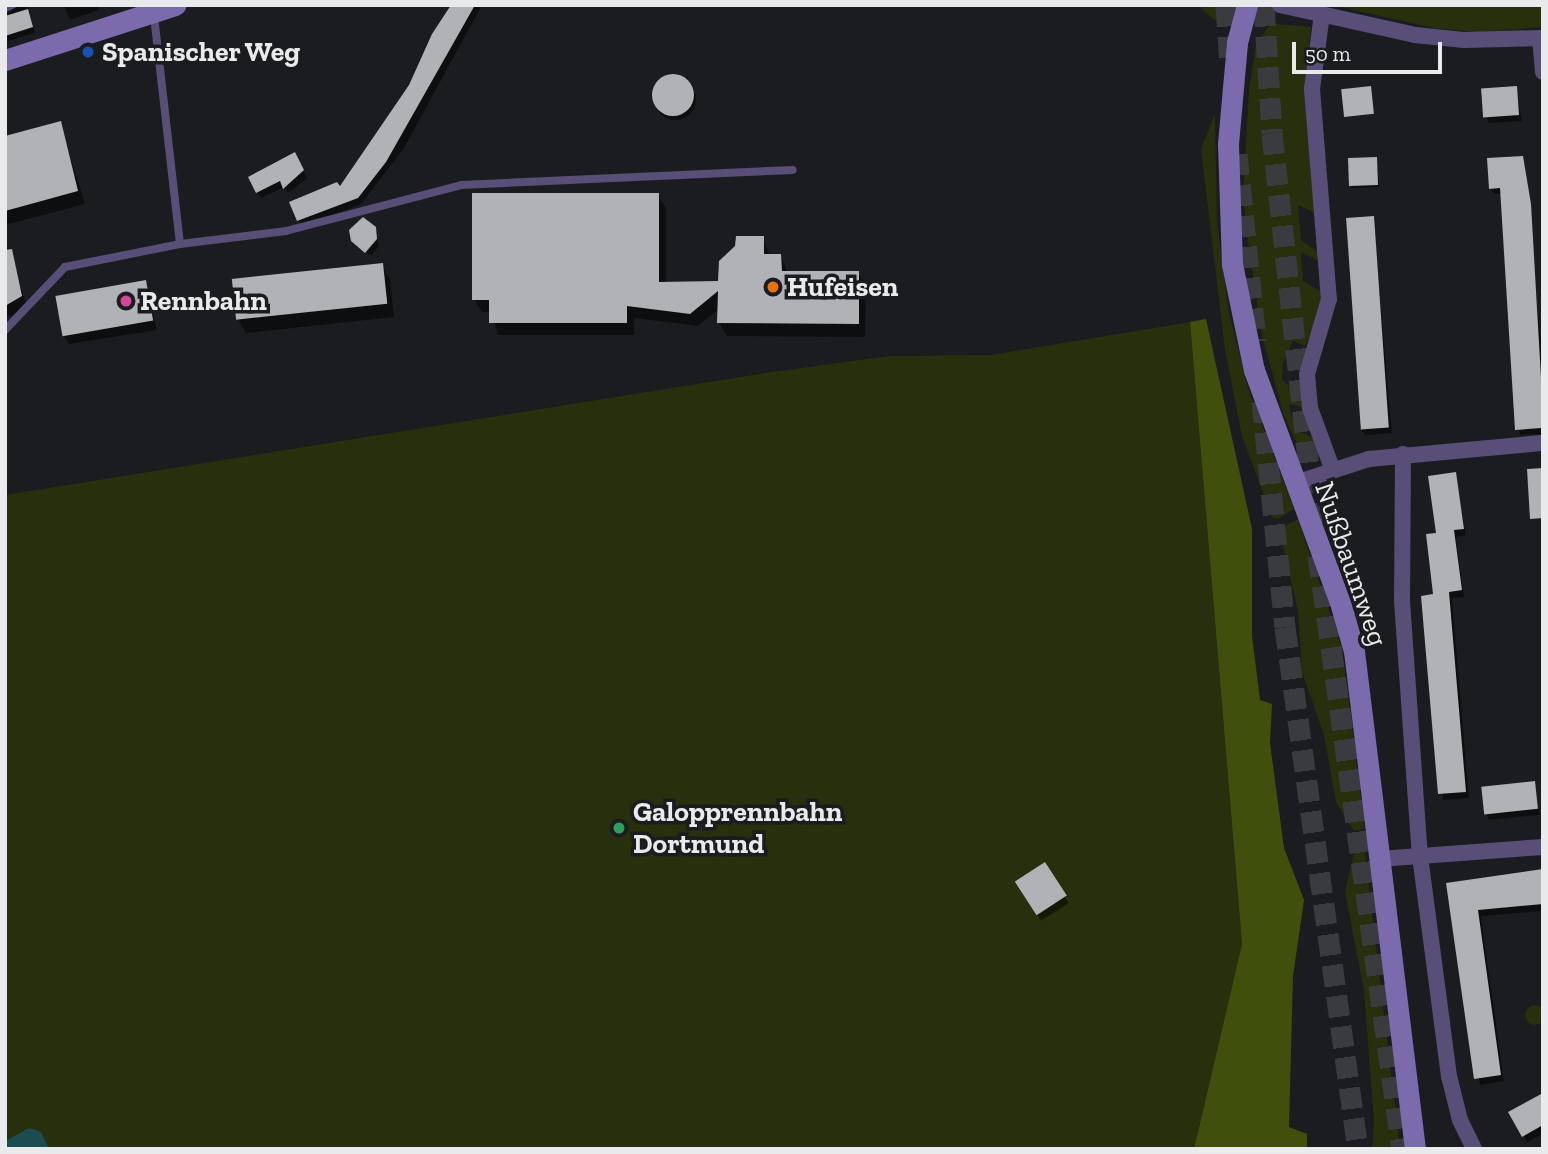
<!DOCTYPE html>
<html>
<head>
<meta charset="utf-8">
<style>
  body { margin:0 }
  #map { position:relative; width:1548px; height:1154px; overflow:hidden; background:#1a1c1f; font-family:"Zilla Slab",serif }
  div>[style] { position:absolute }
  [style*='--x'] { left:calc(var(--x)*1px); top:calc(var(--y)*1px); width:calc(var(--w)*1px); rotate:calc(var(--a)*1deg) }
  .green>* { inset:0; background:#272f0c }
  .round { border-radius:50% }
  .forest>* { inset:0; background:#414f0d }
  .water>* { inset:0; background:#1a4c50 }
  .shadow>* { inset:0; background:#0007; transform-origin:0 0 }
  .building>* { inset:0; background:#b0b2b6; transform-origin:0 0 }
  .highway-tunnel>* { height:21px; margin-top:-10.5px; transform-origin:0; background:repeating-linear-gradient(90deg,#393b3e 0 21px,transparent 0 31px) }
  .lane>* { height:8px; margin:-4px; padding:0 4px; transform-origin:4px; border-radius:4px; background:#584e77 }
  .street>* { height:16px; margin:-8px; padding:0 8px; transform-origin:8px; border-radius:8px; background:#584e77 }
  .secondary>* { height:21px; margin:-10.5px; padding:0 10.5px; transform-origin:10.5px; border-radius:10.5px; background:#7b6aac }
  .dots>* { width:19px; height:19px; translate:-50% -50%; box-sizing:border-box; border:4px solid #1a1c1f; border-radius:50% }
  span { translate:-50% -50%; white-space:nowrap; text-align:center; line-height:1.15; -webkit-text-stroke:7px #1a1c1f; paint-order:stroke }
  .poi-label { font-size:28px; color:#e8eaeb; font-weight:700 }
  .left { translate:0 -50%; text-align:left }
  .street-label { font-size:28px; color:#e8eaeb }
  .frame { position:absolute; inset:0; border:7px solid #e8eaeb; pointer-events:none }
  .scale { position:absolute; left:1292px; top:42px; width:150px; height:32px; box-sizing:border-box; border:4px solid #e8eaeb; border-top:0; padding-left:9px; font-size:21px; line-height:24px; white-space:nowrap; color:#e8eaeb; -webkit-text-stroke:5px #1a1c1f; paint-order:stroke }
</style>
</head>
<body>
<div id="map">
  <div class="green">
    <div style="clip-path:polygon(1198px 5px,1224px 5px,1221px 21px,1213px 19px)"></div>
    <div style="clip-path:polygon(1332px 5px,1543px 5px,1543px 27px,1478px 32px,1434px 28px)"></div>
    <div style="clip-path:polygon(1276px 24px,1311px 27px,1305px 82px,1315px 213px,1298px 205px,1301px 240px,1318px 252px,1319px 261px,1301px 252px,1303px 281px,1321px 292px,1321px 311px,1305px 346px,1293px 341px,1283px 363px,1282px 380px,1302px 397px,1304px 408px,1289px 404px,1291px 415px,1299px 431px,1316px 439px,1322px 454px,1298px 446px,1284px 416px,1262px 336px,1246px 227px,1243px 194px,1249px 90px,1256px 44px,1268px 27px)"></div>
    <div style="clip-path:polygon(1215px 113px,1217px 221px,1229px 313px,1248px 388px,1294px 509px,1278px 519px,1272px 517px,1242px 436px,1225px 350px,1201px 149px)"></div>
    <div style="clip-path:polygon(1190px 322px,1242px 944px,1194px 1149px,5px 1149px,5px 495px,765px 373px,889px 356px,990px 355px)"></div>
    <div style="clip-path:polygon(1298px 519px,1342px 649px,1365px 829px,1354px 831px,1336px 802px,1324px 735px,1302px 672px,1298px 611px,1281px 537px,1285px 526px)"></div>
    <div style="clip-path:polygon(1356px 845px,1364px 845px,1400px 1149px,1372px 1149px,1374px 1121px,1364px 991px,1345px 892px)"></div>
    <div class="round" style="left:1525px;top:1005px;width:20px;height:20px"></div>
  </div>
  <div class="forest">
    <div style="clip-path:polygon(1206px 319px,1252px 529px,1252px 636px,1260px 700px,1272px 704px,1270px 743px,1284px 848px,1304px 900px,1293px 976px,1289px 1127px,1307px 1134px,1307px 1149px,1194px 1149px,1242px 944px,1190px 322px)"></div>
  </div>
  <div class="water">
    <div style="clip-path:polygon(29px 1128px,41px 1132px,49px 1149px,5px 1149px,5px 1141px)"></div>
  </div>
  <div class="shadow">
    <div style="clip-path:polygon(18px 5px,27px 5px,35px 33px,8px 41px,5px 16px)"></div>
    <div style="clip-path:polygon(64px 5px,97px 5px,99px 10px,70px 20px)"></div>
    <div style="clip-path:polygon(452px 5px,482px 5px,404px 148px,361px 204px,302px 227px,291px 203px,340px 188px,411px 86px)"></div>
    <div class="round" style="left:654px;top:78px;width:42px;height:42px"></div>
    <div style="clip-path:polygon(1516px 88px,1522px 121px,1489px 123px,1486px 117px)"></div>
    <div style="clip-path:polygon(60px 123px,85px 204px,5px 225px,5px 138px)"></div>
    <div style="clip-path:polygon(294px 154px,307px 178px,288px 193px,284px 187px,261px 198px,250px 178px)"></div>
    <div style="clip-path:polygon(1522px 157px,1543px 359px,1543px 434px,1520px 435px,1502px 194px,1494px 194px,1491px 188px)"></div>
    <div style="clip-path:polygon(1376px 158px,1379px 187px,1353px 188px,1351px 186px)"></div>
    <div style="clip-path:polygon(658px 195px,666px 208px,666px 283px,719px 282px,763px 238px,770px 256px,780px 256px,788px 272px,858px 273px,866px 286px,865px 337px,727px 336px,719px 323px,719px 309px,698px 326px,634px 318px,634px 335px,498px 335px,491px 312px,482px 312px,474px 299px)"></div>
    <div style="clip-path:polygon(1373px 218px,1392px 433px,1365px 435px,1361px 429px)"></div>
    <div style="clip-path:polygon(374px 228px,379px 246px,371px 256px,353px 240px)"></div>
    <div style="clip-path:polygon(382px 265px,390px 279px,394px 317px,246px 333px,238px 319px)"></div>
    <div style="clip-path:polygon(16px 272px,27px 307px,23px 313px,5px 317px,5px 274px)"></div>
    <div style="clip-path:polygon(145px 282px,157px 330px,69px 344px,63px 334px)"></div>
    <div style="clip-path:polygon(1455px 474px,1466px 535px,1456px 537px,1464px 597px,1452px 598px,1469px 798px,1443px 800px,1435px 596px,1438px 534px)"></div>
    <div style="clip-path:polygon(1534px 783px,1540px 815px,1489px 820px,1486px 814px)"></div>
    <div style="left:1045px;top:865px;width:45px;height:33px;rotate:58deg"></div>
    <div style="clip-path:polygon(1543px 872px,1543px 911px,1481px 916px,1504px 1081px,1480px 1085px,1448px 884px)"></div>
    <div style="clip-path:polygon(1543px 1095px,1543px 1134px,1527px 1142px,1510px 1112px)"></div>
  </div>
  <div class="building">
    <div style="clip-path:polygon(451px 5px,475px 5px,386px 162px,358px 198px,297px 221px,289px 202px,337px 182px,340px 186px,409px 85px,432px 34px)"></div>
    <div style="clip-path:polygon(28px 9px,33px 27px,5px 36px,5px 16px)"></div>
    <div class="round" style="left:652px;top:74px;width:42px;height:42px"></div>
    <div style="left:1371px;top:86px;width:28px;height:30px;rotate:84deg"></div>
    <div style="left:1517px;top:86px;width:29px;height:36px;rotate:86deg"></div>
    <div style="clip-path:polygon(61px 121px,78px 191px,5px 211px,5px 136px)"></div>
    <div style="clip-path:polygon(295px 152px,304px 170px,283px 189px,280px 181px,256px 193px,248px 177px)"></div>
    <div style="clip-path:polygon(1523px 156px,1531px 204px,1543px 412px,1542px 428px,1515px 430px,1500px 188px,1489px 189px,1487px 158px)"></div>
    <div style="left:1377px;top:157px;width:28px;height:29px;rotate:88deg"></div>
    <div style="clip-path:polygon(472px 193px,659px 193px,659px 282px,718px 281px,719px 261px,735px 246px,736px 236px,764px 236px,764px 254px,781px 254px,782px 271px,859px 271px,859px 324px,717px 323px,718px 291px,690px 314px,627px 306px,627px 323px,489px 323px,489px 300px,472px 300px)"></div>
    <div style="left:1374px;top:216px;width:212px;height:28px;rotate:86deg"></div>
    <div style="clip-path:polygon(363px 217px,376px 227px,377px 239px,365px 253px,351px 241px,349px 230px)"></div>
    <div style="clip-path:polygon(12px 249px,22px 296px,5px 306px,5px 250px)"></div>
    <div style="left:383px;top:263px;width:41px;height:152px;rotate:84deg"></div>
    <div style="left:146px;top:280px;width:41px;height:92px;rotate:80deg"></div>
    <div style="clip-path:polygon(1543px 468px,1543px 518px,1530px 519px,1527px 469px)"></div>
    <div style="clip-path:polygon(1456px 472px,1464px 529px,1454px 530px,1462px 590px,1449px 592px,1466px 792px,1438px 794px,1421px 596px,1433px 594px,1426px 534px,1436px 533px,1428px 476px)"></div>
    <div style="left:1535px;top:781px;width:28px;height:54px;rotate:84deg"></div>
    <div style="left:1045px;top:862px;width:40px;height:36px;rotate:57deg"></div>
    <div style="clip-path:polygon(1543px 869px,1543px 904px,1478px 910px,1501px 1075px,1474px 1079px,1446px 883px)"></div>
    <div style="clip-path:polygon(1543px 1093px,1543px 1125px,1522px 1137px,1508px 1112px)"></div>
  </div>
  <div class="highway-tunnel">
    <div style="--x:1226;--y:5;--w:58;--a:86.1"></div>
    <div style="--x:1264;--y:5;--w:128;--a:86.4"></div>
    <div style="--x:1272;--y:133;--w:392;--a:83.7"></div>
    <div style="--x:1237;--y:154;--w:188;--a:84.2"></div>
    <div style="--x:1262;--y:401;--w:227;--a:84.2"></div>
    <div style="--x:1285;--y:627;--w:527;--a:82.04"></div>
    <div style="--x:1318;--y:555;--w:600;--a:81.95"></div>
  </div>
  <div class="lane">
    <div style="--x:5;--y:8;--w:8;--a:-23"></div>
    <div style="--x:180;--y:244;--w:107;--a:-7"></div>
    <div style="--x:286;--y:231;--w:181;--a:-14.7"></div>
    <div style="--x:461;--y:185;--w:332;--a:-2.6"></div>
    <div style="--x:5;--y:330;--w:87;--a:-46.4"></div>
    <div style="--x:65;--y:267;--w:117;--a:-11.3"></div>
    <div style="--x:180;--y:244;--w:230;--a:-96.5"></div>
  </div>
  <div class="street">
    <div style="--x:1280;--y:5;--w:138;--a:12.5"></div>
    <div style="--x:1415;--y:35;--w:49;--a:5.8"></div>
    <div style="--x:1464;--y:40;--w:79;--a:-1.5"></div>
    <div style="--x:1322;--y:14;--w:76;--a:97.6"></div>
    <div style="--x:1312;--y:89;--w:211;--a:85.4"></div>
    <div style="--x:1329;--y:299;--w:78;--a:106.3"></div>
    <div style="--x:1307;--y:374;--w:34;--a:85"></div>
    <div style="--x:1310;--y:408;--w:64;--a:69.9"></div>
    <div style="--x:1540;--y:38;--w:34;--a:85"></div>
    <div style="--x:1403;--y:454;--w:147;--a:90.4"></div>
    <div style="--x:1402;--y:601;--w:256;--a:86"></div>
    <div style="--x:1420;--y:856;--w:222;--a:82.5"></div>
    <div style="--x:1449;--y:1076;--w:45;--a:76"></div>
    <div style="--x:1460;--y:1120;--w:32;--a:64"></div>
    <div style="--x:1295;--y:483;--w:78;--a:-18"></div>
    <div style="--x:1369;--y:459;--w:175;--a:-5.3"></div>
    <div style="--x:1379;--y:859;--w:164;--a:-4.2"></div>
  </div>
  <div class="secondary">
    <div style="--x:1247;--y:5;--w:39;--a:105"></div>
    <div style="--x:1237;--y:43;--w:101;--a:95.1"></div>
    <div style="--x:1228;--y:144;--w:120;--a:88.1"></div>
    <div style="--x:1232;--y:264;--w:108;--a:78.3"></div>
    <div style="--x:1254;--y:370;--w:247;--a:69.7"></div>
    <div style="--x:1340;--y:602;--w:51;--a:74.1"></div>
    <div style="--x:1354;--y:651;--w:502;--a:83.02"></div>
    <div style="--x:5;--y:60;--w:179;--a:-17.9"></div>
  </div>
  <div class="dots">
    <div style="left:88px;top:52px;background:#1a4fb4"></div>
    <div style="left:773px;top:287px;background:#e8710a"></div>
    <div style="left:126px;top:301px;background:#d1479c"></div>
    <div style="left:619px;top:828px;background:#2e9e5b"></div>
  </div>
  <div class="poi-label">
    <span class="left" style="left:102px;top:52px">Spanischer Weg</span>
    <span class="left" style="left:787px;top:287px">Hufeisen</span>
    <span class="left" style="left:140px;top:301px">Rennbahn</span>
    <span class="left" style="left:633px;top:828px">Galopprennbahn<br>Dortmund</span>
  </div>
  <div class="street-label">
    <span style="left:1351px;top:564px;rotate:71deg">Nußbaumweg</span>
  </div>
  <div class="frame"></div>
  <div class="scale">50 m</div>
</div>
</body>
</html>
